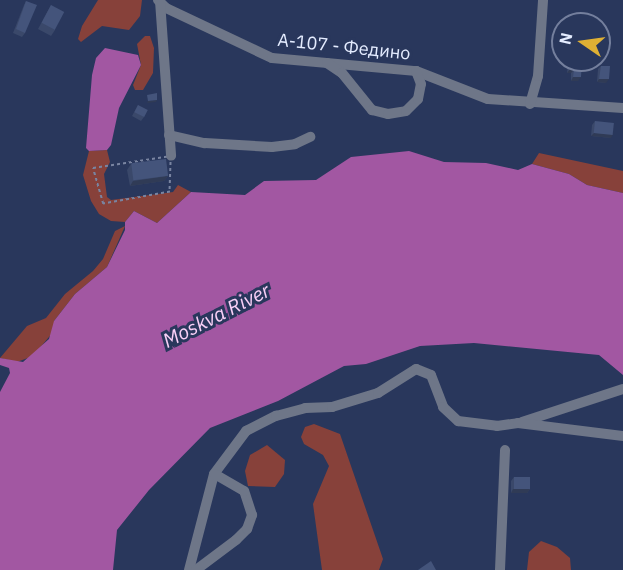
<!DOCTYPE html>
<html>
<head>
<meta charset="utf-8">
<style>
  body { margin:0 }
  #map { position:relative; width:623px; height:570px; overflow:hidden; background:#29375c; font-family:"IBM Plex Sans",sans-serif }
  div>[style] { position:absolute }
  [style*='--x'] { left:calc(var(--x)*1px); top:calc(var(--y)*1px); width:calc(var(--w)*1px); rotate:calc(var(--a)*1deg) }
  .green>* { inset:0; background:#87413a }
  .water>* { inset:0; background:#a257a2 }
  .path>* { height:1.5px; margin-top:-0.75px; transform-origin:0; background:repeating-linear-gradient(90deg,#7984a1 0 3px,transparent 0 6px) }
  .minor>* { height:10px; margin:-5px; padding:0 5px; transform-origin:5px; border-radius:5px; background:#6e7688 }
  .wall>* { inset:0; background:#3a486a }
  .shaded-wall>* { inset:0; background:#303b56 }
  .building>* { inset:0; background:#44547b; transform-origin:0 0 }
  span { translate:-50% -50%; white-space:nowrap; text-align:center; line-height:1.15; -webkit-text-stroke:6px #29375c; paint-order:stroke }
  .street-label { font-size:18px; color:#e4ecff }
  .water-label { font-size:20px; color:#f9d0f7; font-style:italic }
  .north { position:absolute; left:551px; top:12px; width:60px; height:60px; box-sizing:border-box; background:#29375c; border:2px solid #747f9d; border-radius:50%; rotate:283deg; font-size:16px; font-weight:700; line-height:24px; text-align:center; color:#e4ecff }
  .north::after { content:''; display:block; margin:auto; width:21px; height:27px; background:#dfb034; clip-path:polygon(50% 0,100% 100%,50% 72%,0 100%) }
</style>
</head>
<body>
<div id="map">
  <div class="green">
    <div style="clip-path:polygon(98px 0,142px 0,140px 16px,129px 30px,102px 26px,81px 42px,78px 39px,82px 26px)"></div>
    <div style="clip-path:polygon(145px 36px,150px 36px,154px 48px,153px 73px,143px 90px,135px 90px,133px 85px,141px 65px,137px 44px)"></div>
    <div style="clip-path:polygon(107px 150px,110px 162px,104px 174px,107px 197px,111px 200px,173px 192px,178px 185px,191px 192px,157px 223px,134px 211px,125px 222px,111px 221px,99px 214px,91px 201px,83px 175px,89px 151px)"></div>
    <div style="clip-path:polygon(539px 153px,623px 171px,623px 193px,587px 185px,569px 174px,532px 164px)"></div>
    <div style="clip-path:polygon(125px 226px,107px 267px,75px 294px,54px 321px,54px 331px,33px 356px,17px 362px,0 358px,27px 326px,46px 318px,65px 294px,93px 271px,103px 259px,115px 231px)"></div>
    <div style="clip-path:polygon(314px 424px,340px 434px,383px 559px,379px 570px,322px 570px,313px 504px,329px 466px,323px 455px,304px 444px,301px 437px,305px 427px)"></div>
    <div style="clip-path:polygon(267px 445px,285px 460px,284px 474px,275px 487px,248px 486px,245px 471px,250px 455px)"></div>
    <div style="clip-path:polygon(541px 541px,557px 547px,570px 558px,571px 570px,527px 570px,529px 552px)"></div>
  </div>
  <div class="water">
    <div style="clip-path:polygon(105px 48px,138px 55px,141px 65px,119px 108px,111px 145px,107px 150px,89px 151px,86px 148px,92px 75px,96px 58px)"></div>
    <div style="clip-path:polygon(409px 151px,444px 162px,486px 163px,518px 170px,532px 164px,569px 174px,587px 185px,623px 193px,623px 375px,599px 355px,474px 343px,420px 346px,366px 364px,344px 366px,278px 401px,210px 428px,149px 490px,117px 530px,113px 570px,0 570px,0 392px,10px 373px,9px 368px,0 365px,0 358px,23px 362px,49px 339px,54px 321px,75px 294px,107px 267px,125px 230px,125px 222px,134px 211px,157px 223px,191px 192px,245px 195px,264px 181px,316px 180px,351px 157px)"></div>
  </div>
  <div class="path">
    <div style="--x:171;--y:156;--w:36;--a:92"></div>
    <div style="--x:170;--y:192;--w:68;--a:169.8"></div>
    <div style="--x:103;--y:204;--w:37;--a:-106"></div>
    <div style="--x:93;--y:168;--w:79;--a:-8.7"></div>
  </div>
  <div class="minor">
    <div style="--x:158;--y:0;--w:11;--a:45"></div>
    <div style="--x:166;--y:8;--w:117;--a:25.3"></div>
    <div style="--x:272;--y:58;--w:145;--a:5.2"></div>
    <div style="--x:416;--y:71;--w:77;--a:21.3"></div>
    <div style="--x:488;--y:99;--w:135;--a:3.8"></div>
    <div style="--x:160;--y:1;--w:155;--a:85.9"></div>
    <div style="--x:327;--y:63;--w:18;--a:34"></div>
    <div style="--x:342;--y:73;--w:48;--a:51"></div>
    <div style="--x:372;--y:110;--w:16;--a:14"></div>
    <div style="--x:388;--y:114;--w:18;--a:-9"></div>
    <div style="--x:406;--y:111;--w:17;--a:-45"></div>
    <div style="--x:418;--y:99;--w:15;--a:-79"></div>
    <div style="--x:421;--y:84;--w:14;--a:-111"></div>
    <div style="--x:530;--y:104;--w:29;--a:-74"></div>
    <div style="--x:538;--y:76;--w:76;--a:-86.2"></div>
    <div style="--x:169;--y:135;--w:37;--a:13"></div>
    <div style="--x:205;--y:143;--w:67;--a:3.4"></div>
    <div style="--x:272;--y:147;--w:23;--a:-7"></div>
    <div style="--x:295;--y:144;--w:17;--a:-25"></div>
    <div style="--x:522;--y:422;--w:106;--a:-18.1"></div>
    <div style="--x:189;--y:570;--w:99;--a:-75.4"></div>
    <div style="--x:214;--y:474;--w:54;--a:-53.3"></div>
    <div style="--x:246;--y:431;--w:34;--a:-27"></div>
    <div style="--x:276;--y:416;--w:30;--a:-15"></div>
    <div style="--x:305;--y:408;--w:27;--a:-2"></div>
    <div style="--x:332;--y:407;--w:48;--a:-16.9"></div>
    <div style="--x:378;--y:393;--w:45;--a:-32.3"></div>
    <div style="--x:416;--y:369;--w:16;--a:22"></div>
    <div style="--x:431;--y:375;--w:34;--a:69"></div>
    <div style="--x:443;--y:407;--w:21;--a:43"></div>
    <div style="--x:458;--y:421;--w:39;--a:7"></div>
    <div style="--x:497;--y:426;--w:21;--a:-8"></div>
    <div style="--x:518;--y:423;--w:106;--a:7.1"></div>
    <div style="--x:196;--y:570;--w:50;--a:-36.9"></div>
    <div style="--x:236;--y:540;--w:16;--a:-45"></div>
    <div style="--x:247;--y:529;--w:15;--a:-70"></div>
    <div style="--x:252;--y:515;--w:25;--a:-108"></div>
    <div style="--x:244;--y:491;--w:34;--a:-150"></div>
    <div style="--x:500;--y:570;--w:120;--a:-87.6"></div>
  </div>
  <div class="wall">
    <div style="clip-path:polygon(26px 1px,25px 33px,22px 37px,13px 33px,24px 5px)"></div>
    <div style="clip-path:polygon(51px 5px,55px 30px,51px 36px,38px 29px)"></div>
    <div style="clip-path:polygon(570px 60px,582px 60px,578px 81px,571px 81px,571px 73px,567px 73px,568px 62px)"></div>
    <div style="clip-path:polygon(601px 66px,606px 83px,597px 82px,598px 69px)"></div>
    <div style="clip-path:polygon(138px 105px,144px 117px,141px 121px,132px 116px)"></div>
    <div style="clip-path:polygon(595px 121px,611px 138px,591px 136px,592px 125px)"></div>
    <div style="clip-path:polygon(131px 164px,168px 176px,164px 181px,130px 186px,127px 170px)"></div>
    <div style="clip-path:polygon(514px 477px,530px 489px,527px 493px,511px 493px,511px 481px)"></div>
  </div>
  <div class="shaded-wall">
    <div style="clip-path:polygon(570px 69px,574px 70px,571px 73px,567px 73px)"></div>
    <div style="clip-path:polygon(573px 77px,581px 77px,578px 81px,571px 81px)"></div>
    <div style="clip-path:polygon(599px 79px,609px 79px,606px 83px,597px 82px)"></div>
    <div style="clip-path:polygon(157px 100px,156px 102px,147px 103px,148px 101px)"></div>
    <div style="clip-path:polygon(594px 133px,613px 134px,611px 138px,591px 136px)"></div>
    <div style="clip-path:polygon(168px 176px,164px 181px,130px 186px,133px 181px)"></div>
    <div style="clip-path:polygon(513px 489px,530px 489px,527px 493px,511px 493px)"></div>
  </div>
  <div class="building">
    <div style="clip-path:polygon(26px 1px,37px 5px,25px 33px,16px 29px)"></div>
    <div style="left:51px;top:5px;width:15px;height:20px;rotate:28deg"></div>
    <div style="clip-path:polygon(571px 60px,582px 60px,581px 77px,573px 77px,574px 70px,570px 69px)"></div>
    <div style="clip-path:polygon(601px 66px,610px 66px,609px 79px,599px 79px)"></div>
    <div style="clip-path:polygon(157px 93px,157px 100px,148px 101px,147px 95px)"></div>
    <div style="left:138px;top:105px;width:11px;height:8px;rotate:27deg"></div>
    <div style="left:595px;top:121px;width:19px;height:12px;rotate:6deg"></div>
    <div style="left:166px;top:159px;width:17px;height:35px;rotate:83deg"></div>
    <div style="left:514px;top:477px;width:16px;height:12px"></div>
    <div style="clip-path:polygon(431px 561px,436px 570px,418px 570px)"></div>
  </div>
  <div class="street-label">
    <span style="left:344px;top:47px;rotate:6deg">А-107 - Федино</span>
  </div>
  <div class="water-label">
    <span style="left:216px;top:315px;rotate:-27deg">Moskva River</span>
  </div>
  <div class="north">N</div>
</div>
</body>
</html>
